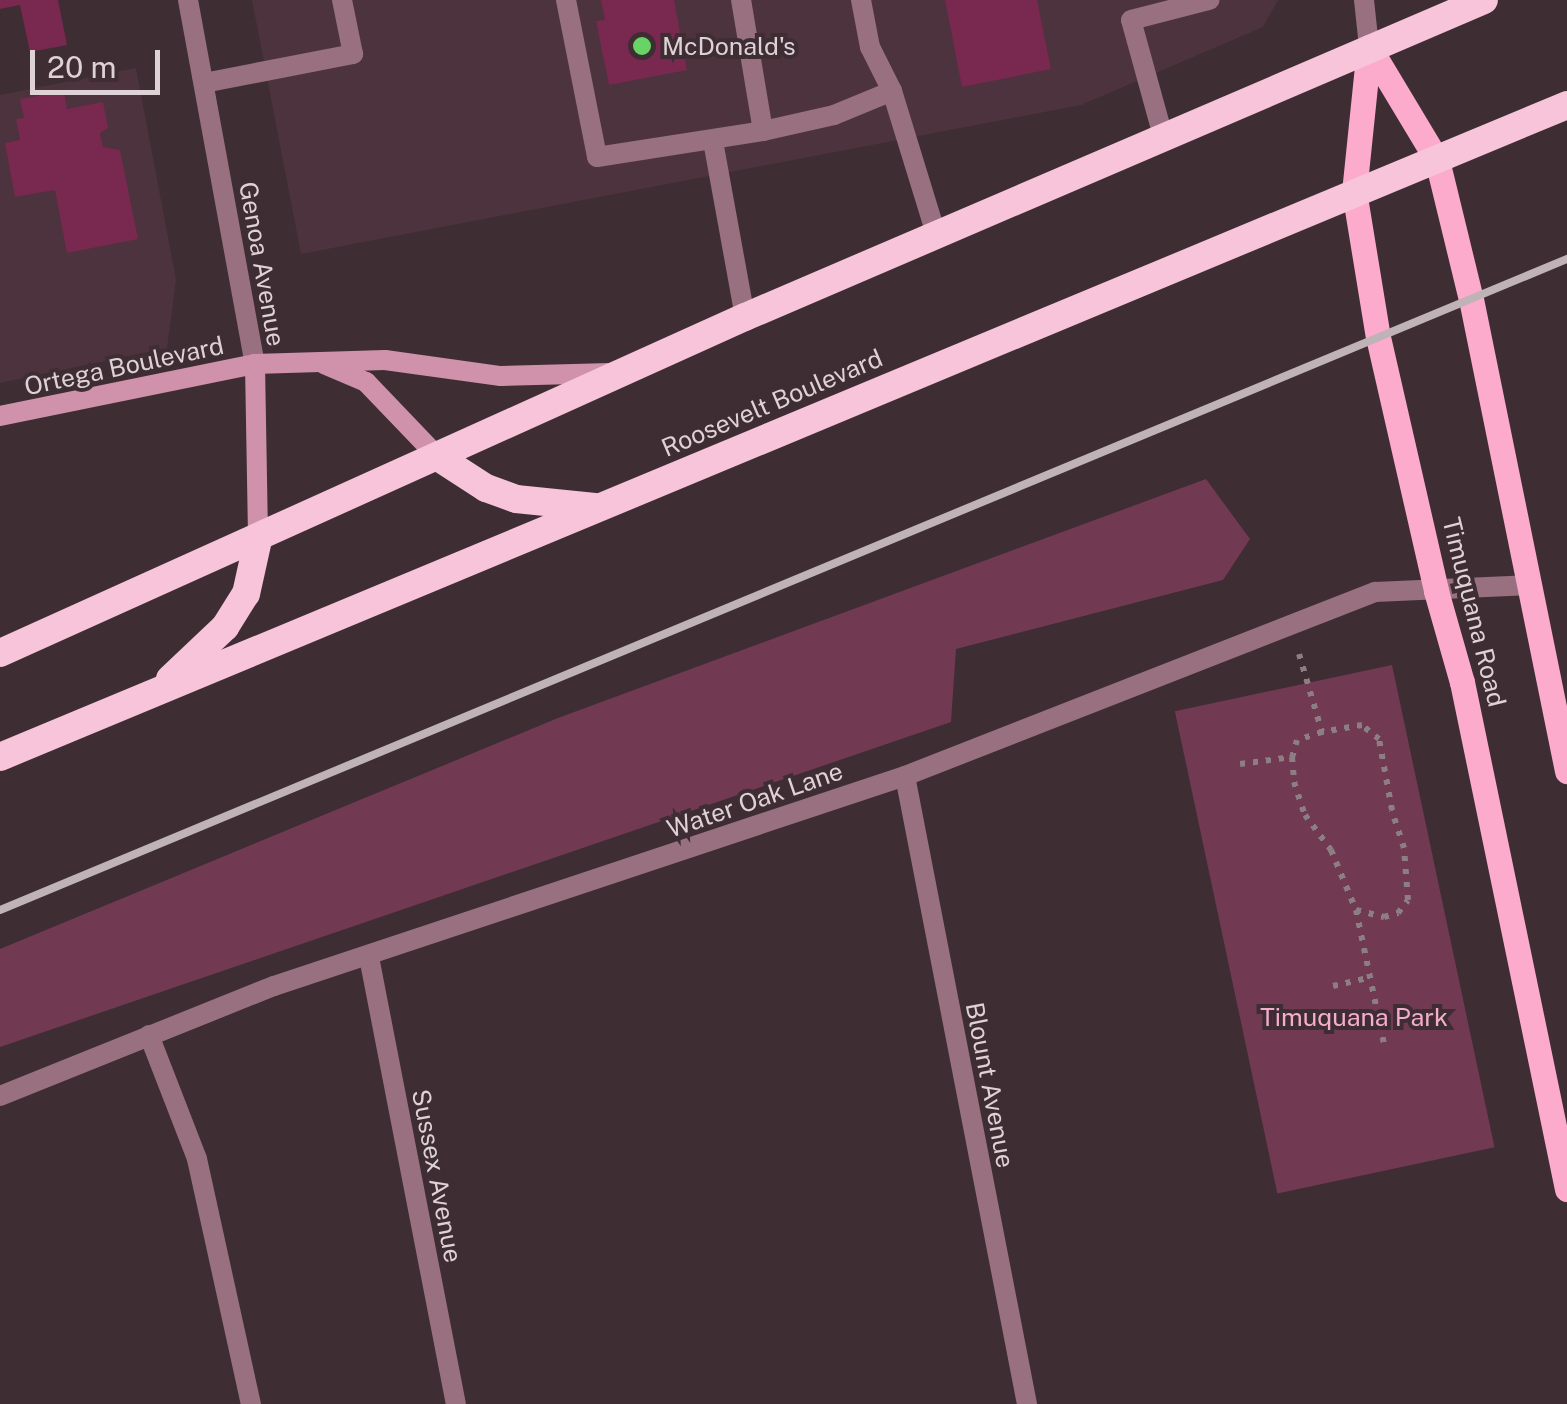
<!DOCTYPE html>
<html>
<head>
<meta charset="utf-8">
<style>
  body { margin:0 }
  #map { position:relative; width:1567px; height:1404px; overflow:hidden; background:#3f2d34; font-family:"Public Sans",sans-serif }
  div>[style] { position:absolute }
  [style*='--x'] { left:calc(var(--x)*1px); top:calc(var(--y)*1px); width:calc(var(--w)*1px); rotate:calc(var(--a)*1deg) }
  .built>* { inset:0; background:#4c333d }
  .green>* { inset:0; background:#713952; transform-origin:0 0 }
  .building>* { inset:0; background:#792850 }
  .path>* { height:6px; margin-top:-3px; transform-origin:0; background:repeating-linear-gradient(90deg,#8d7e84 0 5px,transparent 0 13px) }
  .service>* { height:20px; margin:-10px; padding:0 10px; transform-origin:10px; border-radius:10px; background:#987080 }
  .minor>* { height:20px; margin:-10px; padding:0 10px; transform-origin:10px; border-radius:10px; background:#987080 }
  .secondary>* { height:20px; margin:-10px; padding:0 10px; transform-origin:10px; border-radius:10px; background:#d092ab }
  .primary>* { height:25px; margin:-12.5px; padding:0 12.5px; transform-origin:12.5px; border-radius:12.5px; background:#fcabcd }
  .trunk>* { height:28px; margin:-14px; padding:0 14px; transform-origin:14px; border-radius:14px; background:#f7c4d9 }
  .rail>* { height:8px; margin:-4px; padding:0 4px; transform-origin:4px; border-radius:4px; background:#c0b3b8 }
  .dots>* { width:28px; height:28px; translate:-50% -50%; box-sizing:border-box; border:5px solid #3f2d34; border-radius:50% }
  span { translate:-50% -50%; white-space:nowrap; text-align:center; line-height:1.15; -webkit-text-stroke:8px #3f2d34; paint-order:stroke }
  .poi-label { font-size:25px; color:#ded2d6 }
  .left { translate:0 -50%; text-align:left }
  .street-label { font-size:25px; color:#ded2d6 }
  .park-label { font-size:25px; color:#f4adca }
  .scale { position:absolute; left:30px; top:50px; width:130px; height:45px; box-sizing:border-box; border:5px solid #ded2d6; border-top:0; padding-left:12px; font-size:30px; line-height:35px; white-space:nowrap; color:#ded2d6; -webkit-text-stroke:8px #3f2d34; paint-order:stroke }
</style>
</head>
<body>
<div id="map">
  <div class="built">
    <div style="clip-path:polygon(252px 0,1278px 0,1263px 27px,1081px 105px,301px 254px)"></div>
    <div style="clip-path:polygon(136px 68px,176px 280px,167px 348px,0 383px,0 95px)"></div>
  </div>
  <div class="green">
    <div style="clip-path:polygon(1206px 479px,1250px 539px,1223px 580px,956px 649px,951px 722px,0 1047px,0 949px,558px 718px)"></div>
    <div style="left:1392px;top:665px;width:493px;height:222px;rotate:78deg"></div>
  </div>
  <div class="building">
    <div style="clip-path:polygon(0 0,58px 0,67px 45px,30px 52px,20px 5px,0 9px)"></div>
    <div style="clip-path:polygon(601px 0,674px 0,687px 70px,609px 85px,596px 21px,605px 20px)"></div>
    <div style="clip-path:polygon(945px 0,1037px 0,1051px 69px,962px 87px)"></div>
    <div style="clip-path:polygon(64px 91px,67px 109px,103px 102px,108px 128px,100px 133px,103px 147px,120px 150px,138px 239px,67px 253px,55px 190px,15px 197px,5px 143px,20px 140px,16px 119px,24px 118px,20px 99px)"></div>
  </div>
  <div class="path">
    <div style="--x:1299;--y:654;--w:81;--a:73.6"></div>
    <div style="--x:1322;--y:732;--w:26;--a:162"></div>
    <div style="--x:1297;--y:740;--w:18;--a:106"></div>
    <div style="--x:1292;--y:757;--w:25;--a:85"></div>
    <div style="--x:1294;--y:782;--w:35;--a:72"></div>
    <div style="--x:1305;--y:815;--w:44;--a:53.4"></div>
    <div style="--x:1331;--y:850;--w:65;--a:67.4"></div>
    <div style="--x:1356;--y:910;--w:29;--a:14"></div>
    <div style="--x:1384;--y:917;--w:15;--a:-16"></div>
    <div style="--x:1398;--y:913;--w:16;--a:-52"></div>
    <div style="--x:1408;--y:900;--w:52;--a:-94.4"></div>
    <div style="--x:1404;--y:848;--w:40;--a:-108"></div>
    <div style="--x:1392;--y:810;--w:72;--a:-100.4"></div>
    <div style="--x:1379;--y:739;--w:22;--a:-141"></div>
    <div style="--x:1362;--y:725;--w:41;--a:170.1"></div>
    <div style="--x:1240;--y:764;--w:52;--a:-7.7"></div>
    <div style="--x:1356;--y:910;--w:142;--a:78.2"></div>
    <div style="--x:1333;--y:986;--w:37;--a:-13"></div>
  </div>
  <div class="service">
    <div style="--x:566;--y:0;--w:160;--a:78.8"></div>
    <div style="--x:597;--y:157;--w:168;--a:-8.9"></div>
    <div style="--x:763;--y:131;--w:133;--a:-99.5"></div>
    <div style="--x:861;--y:0;--w:48;--a:79.2"></div>
    <div style="--x:870;--y:47;--w:49;--a:63.4"></div>
    <div style="--x:204;--y:83;--w:152;--a:-11"></div>
    <div style="--x:353;--y:54;--w:55;--a:-101.5"></div>
    <div style="--x:763;--y:131;--w:73;--a:-12.7"></div>
    <div style="--x:834;--y:115;--w:63;--a:-22.5"></div>
    <div style="--x:892;--y:91;--w:150;--a:72.9"></div>
    <div style="--x:1163;--y:136;--w:120;--a:-105.4"></div>
    <div style="--x:1131;--y:20;--w:81;--a:-14.4"></div>
    <div style="--x:713;--y:141;--w:179;--a:79.7"></div>
    <div style="--x:149;--y:1035;--w:133;--a:68.8"></div>
    <div style="--x:197;--y:1159;--w:251;--a:77.6"></div>
  </div>
  <div class="minor">
    <div style="--x:188;--y:0;--w:370;--a:79.6"></div>
    <div style="--x:1364;--y:0;--w:47;--a:83.9"></div>
    <div style="--x:905;--y:776;--w:640;--a:79.01"></div>
    <div style="--x:369;--y:957;--w:455;--a:79"></div>
    <div style="--x:0;--y:1096;--w:295;--a:-21.9"></div>
    <div style="--x:274;--y:986;--w:665;--a:-18.41"></div>
    <div style="--x:905;--y:776;--w:505;--a:-21.38"></div>
    <div style="--x:1375;--y:592;--w:156;--a:-2.6"></div>
  </div>
  <div class="secondary">
    <div style="--x:255;--y:364;--w:176;--a:89"></div>
    <div style="--x:324;--y:364;--w:46;--a:23.2"></div>
    <div style="--x:366;--y:382;--w:104;--a:46.2"></div>
    <div style="--x:0;--y:416;--w:260;--a:-11.5"></div>
    <div style="--x:255;--y:364;--w:130;--a:-1.8"></div>
    <div style="--x:385;--y:360;--w:117;--a:7.9"></div>
    <div style="--x:501;--y:376;--w:110;--a:-1.6"></div>
  </div>
  <div class="primary">
    <div style="--x:1369;--y:47;--w:145;--a:95.9"></div>
    <div style="--x:1354;--y:191;--w:148;--a:80.7"></div>
    <div style="--x:1378;--y:337;--w:261;--a:77.1"></div>
    <div style="--x:1436;--y:591;--w:95;--a:74.1"></div>
    <div style="--x:1462;--y:682;--w:518;--a:78.3"></div>
    <div style="--x:1369;--y:47;--w:132;--a:59"></div>
    <div style="--x:1437;--y:160;--w:143;--a:76.3"></div>
    <div style="--x:1471;--y:299;--w:482;--a:78.5"></div>
  </div>
  <div class="trunk">
    <div style="--x:438;--y:457;--w:57;--a:32.9"></div>
    <div style="--x:486;--y:488;--w:32;--a:20"></div>
    <div style="--x:516;--y:499;--w:79;--a:5.8"></div>
    <div style="--x:0;--y:653;--w:817;--a:-24.28"></div>
    <div style="--x:745;--y:317;--w:804;--a:-23.22"></div>
    <div style="--x:170;--y:679;--w:76;--a:-43.4"></div>
    <div style="--x:225;--y:627;--w:39;--a:-58"></div>
    <div style="--x:246;--y:594;--w:55;--a:-77.5"></div>
    <div style="--x:0;--y:757;--w:1697;--a:-22.59"></div>
  </div>
  <div class="rail">
    <div style="--x:0;--y:910;--w:1697;--a:-22.56"></div>
  </div>
  <div class="dots">
    <div style="left:642px;top:46px;background:#68d465"></div>
  </div>
  <div class="poi-label">
    <span class="left" style="left:662px;top:46px">McDonald's</span>
  </div>
  <div class="street-label">
    <span style="left:262px;top:264px;rotate:80deg">Genoa Avenue</span>
    <span style="left:124px;top:366px;rotate:-12deg">Ortega Boulevard</span>
    <span style="left:772px;top:403px;rotate:-23deg">Roosevelt Boulevard</span>
    <span style="left:1474px;top:612px;rotate:76deg">Timuquana Road</span>
    <span style="left:755px;top:800px;rotate:-19deg">Water Oak Lane</span>
    <span style="left:990px;top:1085px;rotate:79deg">Blount Avenue</span>
    <span style="left:437px;top:1176px;rotate:79deg">Sussex Avenue</span>
  </div>
  <div class="park-label">
    <span style="left:1354px;top:1017px">Timuquana Park</span>
  </div>
  <div class="scale">20 m</div>
</div>
</body>
</html>
